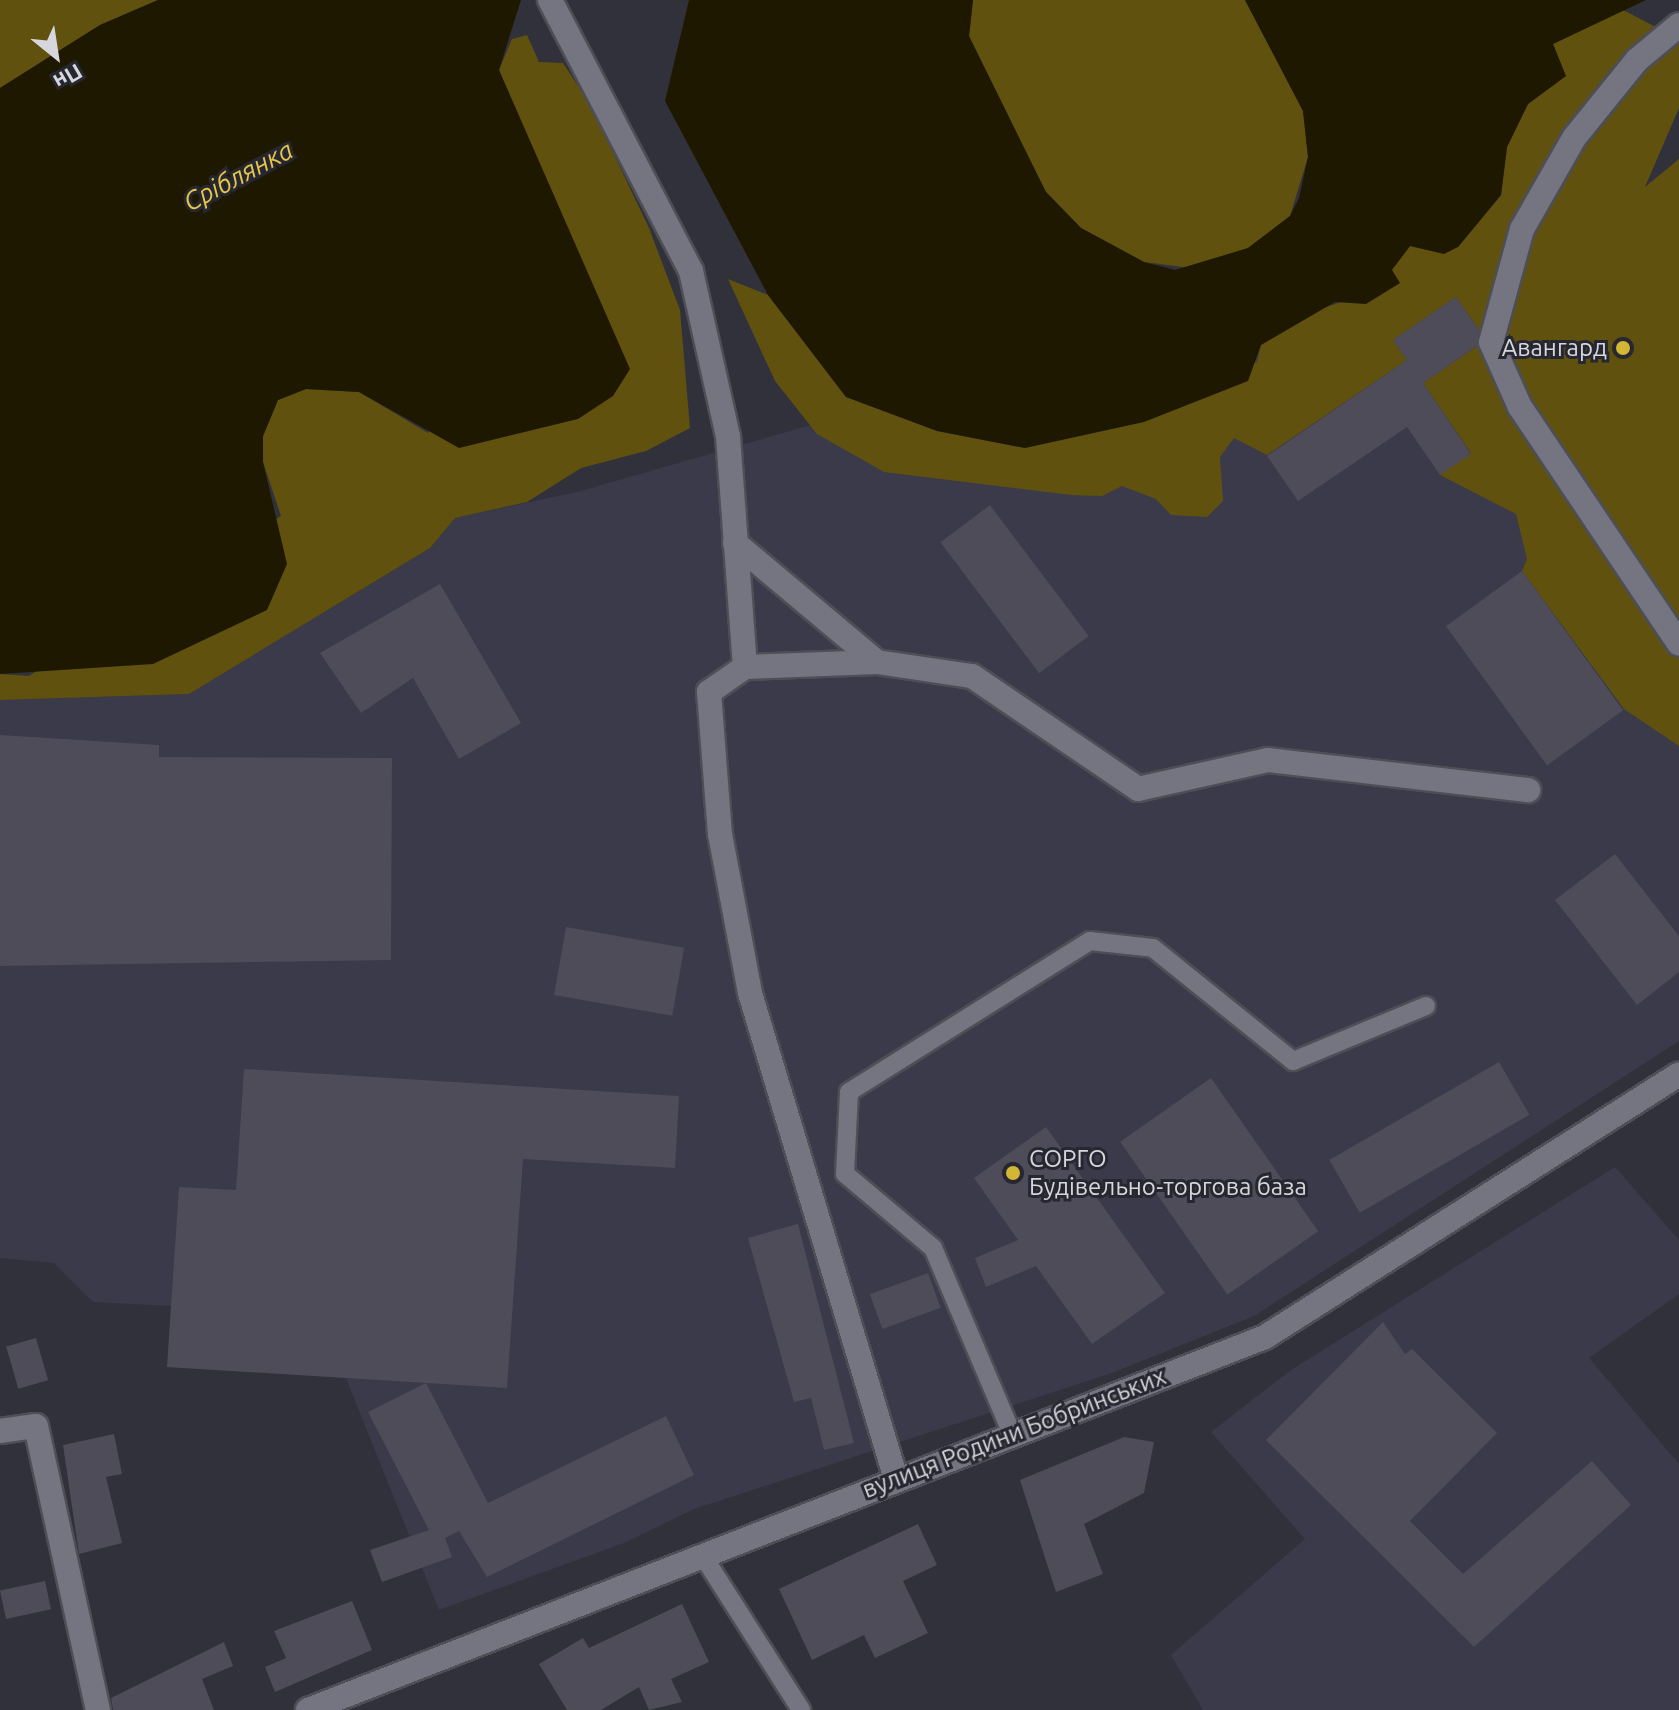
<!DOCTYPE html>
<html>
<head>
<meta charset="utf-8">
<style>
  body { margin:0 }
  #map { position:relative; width:1679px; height:1710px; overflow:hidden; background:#31313b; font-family:Ubuntu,sans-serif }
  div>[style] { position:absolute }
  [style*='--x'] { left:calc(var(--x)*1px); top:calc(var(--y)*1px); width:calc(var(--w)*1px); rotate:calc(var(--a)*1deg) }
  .built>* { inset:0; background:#3a3a4a }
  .green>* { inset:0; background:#60510e }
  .water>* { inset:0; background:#1f1800 }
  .building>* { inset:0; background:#4d4c58; transform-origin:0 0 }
  .roads { filter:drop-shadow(2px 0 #4e4e56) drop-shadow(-2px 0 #4e4e56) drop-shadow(0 2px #4e4e56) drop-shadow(0 -2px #4e4e56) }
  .lane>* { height:18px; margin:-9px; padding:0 9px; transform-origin:9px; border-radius:9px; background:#757581 }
  .street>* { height:24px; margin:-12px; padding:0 12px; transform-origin:12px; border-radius:12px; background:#757581 }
  .dots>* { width:22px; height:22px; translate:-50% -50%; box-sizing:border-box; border:4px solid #272731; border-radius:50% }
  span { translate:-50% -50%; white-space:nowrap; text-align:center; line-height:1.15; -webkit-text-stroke:6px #272731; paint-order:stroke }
  .poi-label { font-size:24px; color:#d6d6dd }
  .right { translate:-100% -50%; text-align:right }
  .left { translate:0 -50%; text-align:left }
  .street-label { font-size:24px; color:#d6d6dd }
  .water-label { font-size:26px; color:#e6c746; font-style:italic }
  .north { position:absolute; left:16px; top:16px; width:80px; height:80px; -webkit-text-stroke:6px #272731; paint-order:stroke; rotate:150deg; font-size:22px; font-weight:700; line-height:32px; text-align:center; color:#d6d6dd }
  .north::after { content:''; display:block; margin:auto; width:28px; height:36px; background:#d6d6dd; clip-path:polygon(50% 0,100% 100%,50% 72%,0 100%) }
</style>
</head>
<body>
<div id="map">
  <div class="built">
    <div style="clip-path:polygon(1478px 275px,1481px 370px,1679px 649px,1679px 1041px,1254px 1316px,1112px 1373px,694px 1509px,624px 1543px,439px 1610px,346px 1378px,167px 1367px,171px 1306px,93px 1302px,54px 1263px,0 1258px,0 700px,189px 694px,430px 548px,455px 518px,577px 492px,825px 421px)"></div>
    <div style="clip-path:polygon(1615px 1167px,1679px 1240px,1679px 1294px,1589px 1358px,1679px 1464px,1679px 1710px,1203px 1710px,1171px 1655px,1305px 1539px,1211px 1432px,1291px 1370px)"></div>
  </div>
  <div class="green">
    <div style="clip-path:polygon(0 0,158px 0,100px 25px,0 88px)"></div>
    <div style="clip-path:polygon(973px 0,1245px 0,1303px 111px,1308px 157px,1290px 216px,1248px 248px,1198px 269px,1144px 262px,1081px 228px,1046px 192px,1015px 136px,969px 36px)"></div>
    <div style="clip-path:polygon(1623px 10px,1679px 39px,1679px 108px,1645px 187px,1679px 159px,1679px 746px,1624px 709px,1522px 571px,1527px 559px,1516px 514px,1440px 475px,1471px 453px,1423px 383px,1486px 340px,1456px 297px,1393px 340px,1407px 360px,1267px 455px,1234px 438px,1220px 457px,1223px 501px,1207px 517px,1171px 515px,1156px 499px,1122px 486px,1102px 496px,1071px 495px,884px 472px,817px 434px,775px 381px,728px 279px,768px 295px,846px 397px,937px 431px,1025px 448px,1257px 362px,1261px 345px,1320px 309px,1399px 283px,1391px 270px,1410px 246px,1458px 247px,1501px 195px,1507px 147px,1528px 104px,1565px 76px,1553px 44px)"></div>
    <div style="clip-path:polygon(527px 35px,539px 62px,563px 63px,590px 104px,649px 228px,680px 310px,690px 428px,646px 451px,581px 468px,527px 502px,455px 518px,430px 548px,189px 694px,0 700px,0 674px,29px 676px,281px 516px,263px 462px,263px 436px,278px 400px,306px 389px,359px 392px,428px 433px,523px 133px,499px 70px,512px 39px)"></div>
  </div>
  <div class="water">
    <div style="clip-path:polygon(158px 0,521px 0,499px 70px,630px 369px,613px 396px,578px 419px,459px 448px,359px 392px,306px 389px,278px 400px,263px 436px,263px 462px,287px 564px,267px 610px,153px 664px,0 674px,0 88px,100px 25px)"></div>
    <div style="clip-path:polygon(689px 0,973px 0,969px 36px,1046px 192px,1081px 228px,1144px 262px,1175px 270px,1248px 248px,1290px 216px,1299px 198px,1308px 157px,1303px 111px,1245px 0,1646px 0,1553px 44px,1566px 76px,1528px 104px,1507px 147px,1501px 195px,1458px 247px,1444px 254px,1410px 246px,1392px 270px,1400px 283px,1366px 304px,1335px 302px,1261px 345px,1248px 381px,1144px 422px,1025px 448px,937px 431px,846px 397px,768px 295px,665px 101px)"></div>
  </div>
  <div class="building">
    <div style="clip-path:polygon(1456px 297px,1479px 330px,1477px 346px,1423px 383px,1471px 454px,1440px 475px,1407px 427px,1298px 501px,1267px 456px,1407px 360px,1393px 340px)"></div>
    <div style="left:990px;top:505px;width:164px;height:62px;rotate:53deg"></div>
    <div style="left:1522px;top:571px;width:172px;height:94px;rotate:54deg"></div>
    <div style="clip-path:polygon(440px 584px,521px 723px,459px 759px,413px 678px,361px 713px,320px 653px)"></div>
    <div style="clip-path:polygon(0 735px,159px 745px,159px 757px,392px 758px,391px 960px,0 966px)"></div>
    <div style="clip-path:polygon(1615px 854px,1679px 936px,1679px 972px,1637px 1005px,1555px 900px)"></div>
    <div style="left:566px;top:927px;width:120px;height:69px;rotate:10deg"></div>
    <div style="left:1499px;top:1062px;width:61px;height:196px;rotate:60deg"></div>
    <div style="clip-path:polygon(244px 1069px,679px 1096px,675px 1168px,523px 1159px,507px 1388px,167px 1367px,179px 1187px,236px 1190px)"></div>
    <div style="left:1211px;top:1078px;width:187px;height:111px;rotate:55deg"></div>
    <div style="clip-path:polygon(1046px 1127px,1165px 1293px,1092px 1344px,1036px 1266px,986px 1287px,975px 1258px,1018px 1240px,974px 1178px)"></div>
    <div style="clip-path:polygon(798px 1224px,854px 1443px,824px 1450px,811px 1398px,794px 1402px,748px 1238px)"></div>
    <div style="left:928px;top:1273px;width:37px;height:62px;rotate:70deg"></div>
    <div style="clip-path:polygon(1383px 1322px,1405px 1354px,1412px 1349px,1497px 1433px,1410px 1521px,1463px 1574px,1592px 1461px,1631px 1505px,1474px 1647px,1266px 1440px)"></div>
    <div style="left:36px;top:1338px;width:44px;height:31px;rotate:74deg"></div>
    <div style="clip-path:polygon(426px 1383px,488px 1503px,666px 1416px,694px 1475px,487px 1577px,459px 1531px,445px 1538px,452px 1557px,382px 1582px,370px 1550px,429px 1530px,368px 1412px)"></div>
    <div style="clip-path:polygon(114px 1434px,122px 1474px,106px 1477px,122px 1543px,79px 1554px,63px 1445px)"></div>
    <div style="clip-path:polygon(1124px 1437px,1154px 1442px,1144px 1493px,1084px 1524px,1103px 1574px,1056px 1592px,1020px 1480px)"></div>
    <div style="clip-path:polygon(918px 1524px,937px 1565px,903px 1581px,928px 1633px,875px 1658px,864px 1635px,812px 1660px,779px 1589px)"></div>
    <div style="left:45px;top:1581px;width:29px;height:46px;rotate:78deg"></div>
    <div style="clip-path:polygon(352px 1601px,372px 1650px,275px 1692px,265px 1667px,286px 1658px,274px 1631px)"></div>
    <div style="clip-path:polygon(682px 1604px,709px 1662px,671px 1679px,682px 1702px,649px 1710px,639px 1687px,601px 1710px,567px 1710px,539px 1664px,583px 1638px,589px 1648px)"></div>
    <div style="clip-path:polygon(224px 1642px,233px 1666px,202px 1679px,214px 1710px,113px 1710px,111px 1698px)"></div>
  </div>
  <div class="roads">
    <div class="lane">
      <div style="--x:1012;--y:1434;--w:202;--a:-113"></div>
      <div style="--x:933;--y:1248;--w:115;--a:-139.9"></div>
      <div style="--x:845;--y:1174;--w:82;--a:-87.2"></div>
      <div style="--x:849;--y:1092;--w:284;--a:-32.1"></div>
      <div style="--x:1090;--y:941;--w:63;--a:6.3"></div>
      <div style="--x:1153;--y:948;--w:180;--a:38.9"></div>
      <div style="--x:1293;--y:1061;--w:144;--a:-22.5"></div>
      <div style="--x:703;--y:1556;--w:183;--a:57.5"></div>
    </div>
    <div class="street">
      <div style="--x:550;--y:0;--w:305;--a:62.5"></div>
      <div style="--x:691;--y:271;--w:169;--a:77.4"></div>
      <div style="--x:728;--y:436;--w:232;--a:85.8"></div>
      <div style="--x:1679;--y:25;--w:55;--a:140.2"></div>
      <div style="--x:1637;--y:60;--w:100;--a:128.9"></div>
      <div style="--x:1574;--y:138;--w:105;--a:119.7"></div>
      <div style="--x:1522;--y:229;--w:117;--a:105.3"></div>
      <div style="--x:1491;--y:342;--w:71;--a:66"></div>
      <div style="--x:1520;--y:407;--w:285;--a:56.1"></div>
      <div style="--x:735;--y:543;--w:185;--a:40"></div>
      <div style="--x:877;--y:662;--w:96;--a:8.4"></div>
      <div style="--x:972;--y:676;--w:201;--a:34.2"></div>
      <div style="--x:1138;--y:789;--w:133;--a:-12.6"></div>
      <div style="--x:1268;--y:760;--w:262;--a:6.6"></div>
      <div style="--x:877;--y:662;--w:132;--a:177.8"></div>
      <div style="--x:745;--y:667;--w:44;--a:145.2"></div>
      <div style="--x:709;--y:692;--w:142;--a:85.6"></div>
      <div style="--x:720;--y:834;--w:162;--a:79.3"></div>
      <div style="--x:750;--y:993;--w:507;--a:73.28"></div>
      <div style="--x:0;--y:1431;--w:36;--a:-8"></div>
      <div style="--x:36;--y:1426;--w:291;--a:77.7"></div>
      <div style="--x:308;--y:1710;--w:1027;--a:-21.29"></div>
      <div style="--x:1265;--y:1337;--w:490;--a:-32.4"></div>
    </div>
  </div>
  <div class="dots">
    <div style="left:1623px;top:348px;background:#d4b635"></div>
    <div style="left:1013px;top:1173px;background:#d4b635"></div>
  </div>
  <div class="poi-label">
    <span class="right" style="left:1607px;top:348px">Авангард</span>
    <span class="left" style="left:1029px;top:1173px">СОРГО<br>Будівельно-торгова база</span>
  </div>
  <div class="street-label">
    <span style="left:1014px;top:1433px;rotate:-21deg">вулиця Родини Бобринських</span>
  </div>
  <div class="water-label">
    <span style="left:238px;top:176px;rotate:-28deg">Сріблянка</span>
  </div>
  <div class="north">Пн</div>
</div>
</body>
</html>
